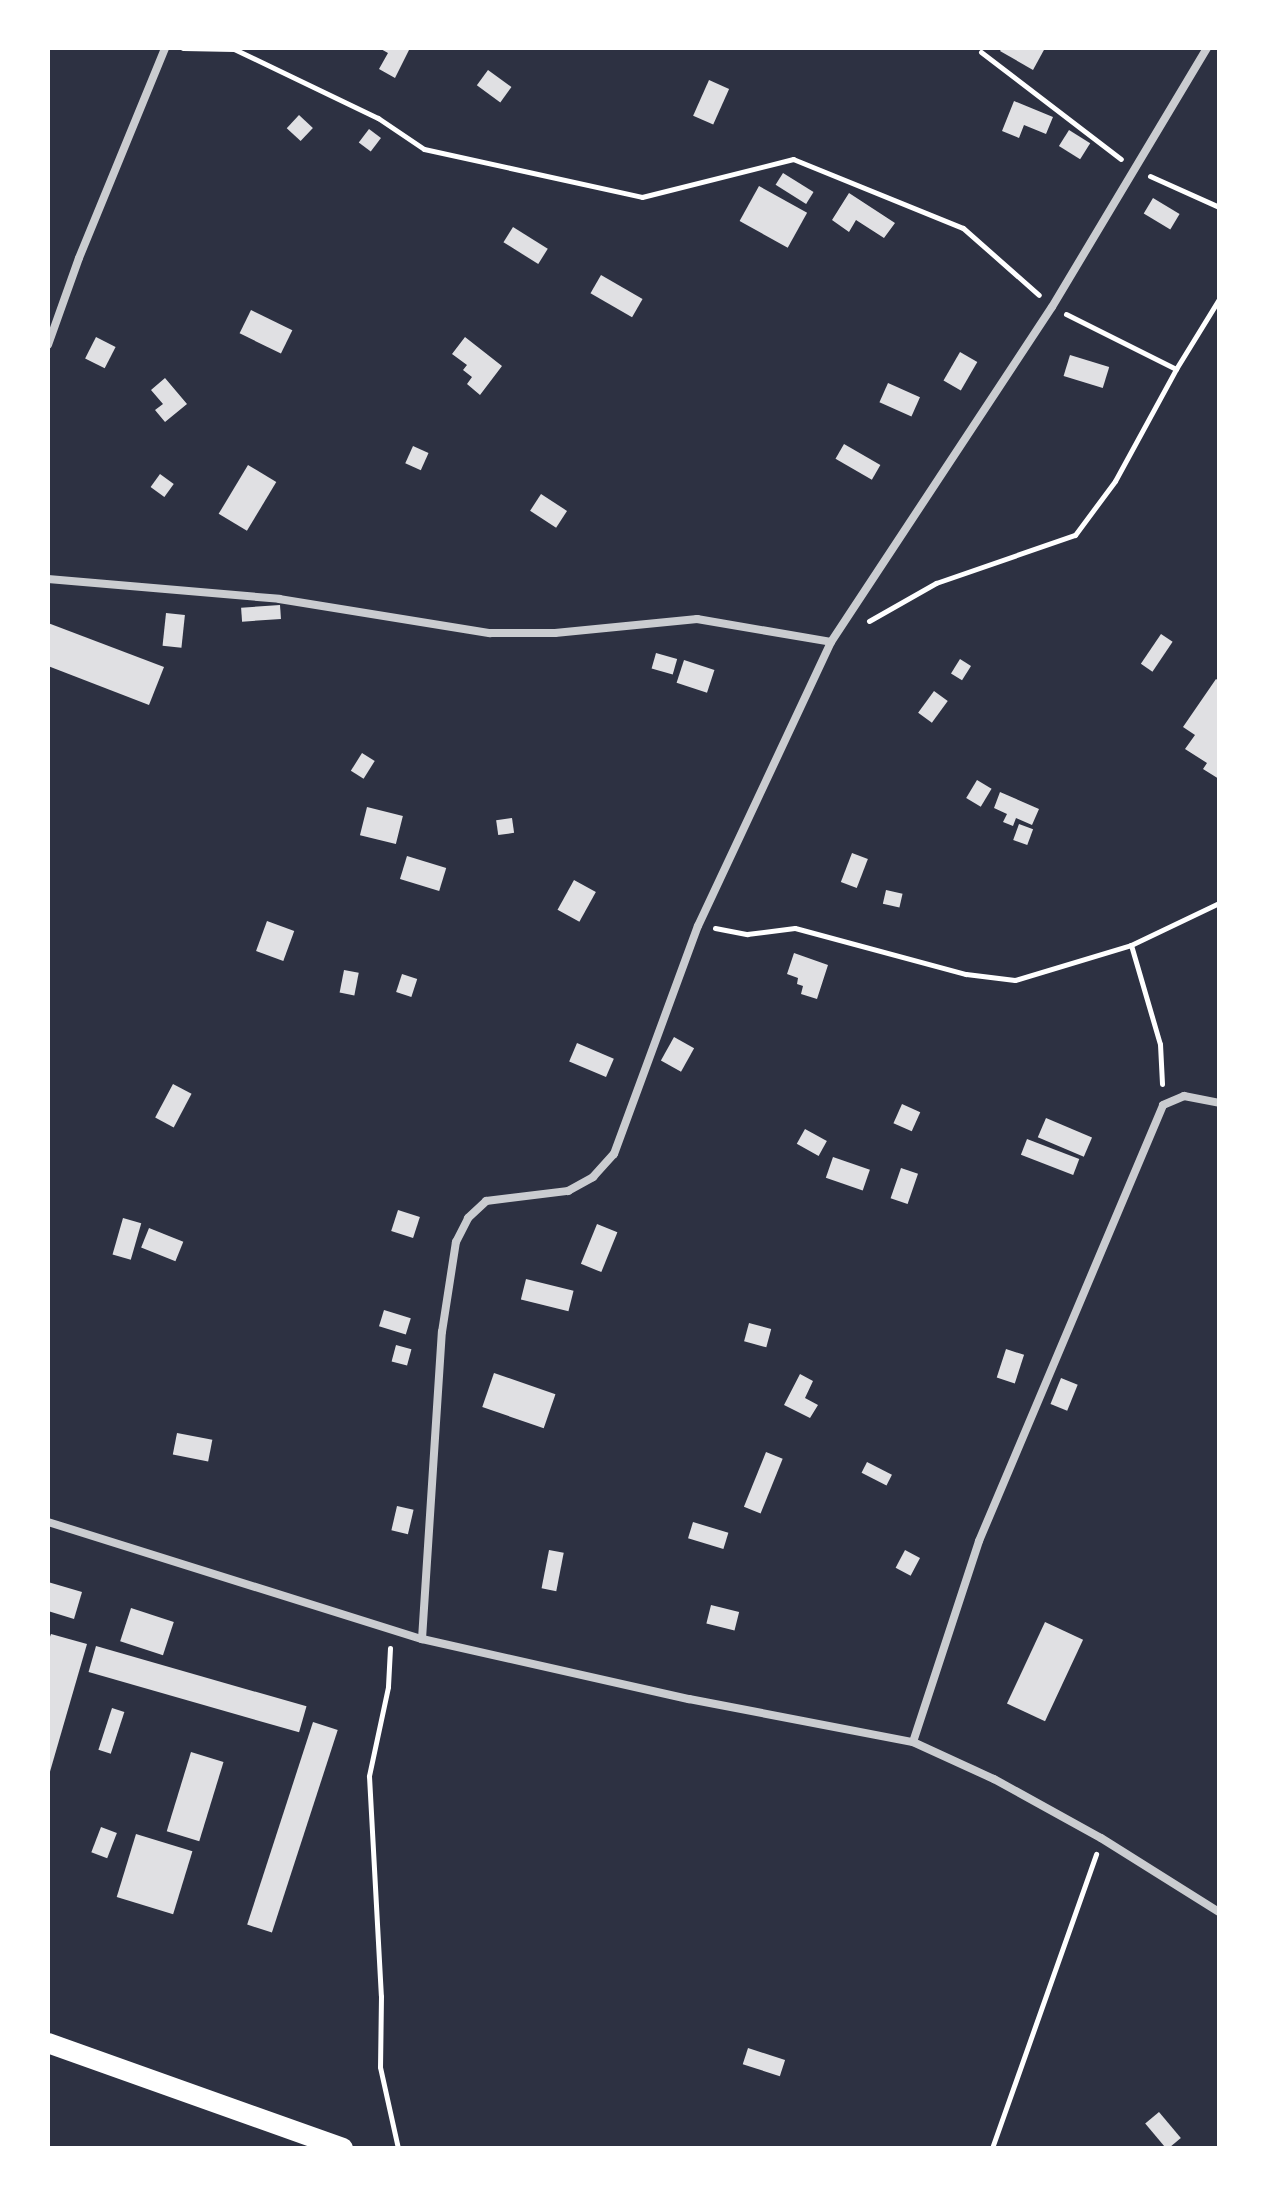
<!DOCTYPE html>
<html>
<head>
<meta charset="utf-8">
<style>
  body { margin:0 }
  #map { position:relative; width:1267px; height:2196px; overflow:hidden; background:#2d3142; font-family:Mulish,sans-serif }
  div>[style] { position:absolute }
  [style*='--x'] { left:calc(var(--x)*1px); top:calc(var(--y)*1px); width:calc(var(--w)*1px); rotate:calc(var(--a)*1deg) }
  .building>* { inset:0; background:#e0e0e3; transform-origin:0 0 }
  .path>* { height:5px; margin:-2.5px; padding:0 2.5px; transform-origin:2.5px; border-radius:2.5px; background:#fff }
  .minor>* { height:8px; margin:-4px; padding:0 4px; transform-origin:4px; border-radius:4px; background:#caccd0 }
  .primary>* { height:20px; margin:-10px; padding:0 10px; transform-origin:10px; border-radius:10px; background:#fff }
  span { translate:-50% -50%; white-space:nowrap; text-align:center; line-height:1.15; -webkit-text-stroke:6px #fff; paint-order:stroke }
  .frame { position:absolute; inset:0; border:50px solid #fff; pointer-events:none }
</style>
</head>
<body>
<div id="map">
  <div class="building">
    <div style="clip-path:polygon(379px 48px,410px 48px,395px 78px,379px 69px,388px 53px)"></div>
    <div style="clip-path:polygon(1002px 48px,1045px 48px,1033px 70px,1000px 51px)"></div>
    <div style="left:488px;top:70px;width:29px;height:19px;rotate:36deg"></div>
    <div style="left:709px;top:80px;width:22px;height:39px;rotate:24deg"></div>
    <div style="clip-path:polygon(1014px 101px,1053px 117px,1046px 134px,1024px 125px,1019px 138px,1002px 131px)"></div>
    <div style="left:299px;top:115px;width:19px;height:18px;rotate:43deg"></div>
    <div style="left:369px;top:129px;width:15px;height:17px;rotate:37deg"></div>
    <div style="left:1069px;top:130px;width:25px;height:19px;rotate:32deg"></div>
    <div style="left:783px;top:173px;width:36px;height:14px;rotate:32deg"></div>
    <div style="left:759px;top:186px;width:55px;height:40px;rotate:29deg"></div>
    <div style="clip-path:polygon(849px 193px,895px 223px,884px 238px,856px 220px,849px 232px,832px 220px)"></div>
    <div style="left:1153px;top:198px;width:31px;height:18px;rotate:31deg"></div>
    <div style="left:513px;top:227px;width:41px;height:18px;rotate:32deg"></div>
    <div style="left:601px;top:275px;width:48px;height:21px;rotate:30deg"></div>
    <div style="left:251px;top:310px;width:46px;height:26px;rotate:26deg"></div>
    <div style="left:96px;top:337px;width:22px;height:24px;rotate:27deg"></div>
    <div style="clip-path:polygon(465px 337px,502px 366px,480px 395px,467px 384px,472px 377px,463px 370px,467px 365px,452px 354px)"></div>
    <div style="left:960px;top:352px;width:20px;height:33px;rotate:30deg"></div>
    <div style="left:1070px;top:355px;width:41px;height:22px;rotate:17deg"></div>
    <div style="clip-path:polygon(165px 378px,187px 404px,165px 422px,155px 410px,163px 404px,151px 390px)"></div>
    <div style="left:888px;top:383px;width:35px;height:21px;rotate:24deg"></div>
    <div style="left:844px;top:444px;width:42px;height:17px;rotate:30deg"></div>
    <div style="left:413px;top:446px;width:17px;height:19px;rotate:24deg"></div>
    <div style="left:248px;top:465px;width:33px;height:57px;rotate:31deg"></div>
    <div style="left:160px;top:474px;width:17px;height:16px;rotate:36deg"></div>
    <div style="left:541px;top:494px;width:31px;height:20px;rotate:33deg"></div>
    <div style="left:280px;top:605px;width:14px;height:39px;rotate:86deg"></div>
    <div style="left:166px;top:613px;width:19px;height:33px;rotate:6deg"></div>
    <div style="clip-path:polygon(48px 623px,164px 667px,149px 705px,48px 666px)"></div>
    <div style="left:1161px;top:634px;width:14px;height:36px;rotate:34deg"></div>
    <div style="left:656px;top:653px;width:22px;height:16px;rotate:16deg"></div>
    <div style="left:960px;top:659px;width:13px;height:17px;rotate:32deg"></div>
    <div style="left:684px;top:660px;width:32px;height:24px;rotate:18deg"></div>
    <div style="clip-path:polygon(1216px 679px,1219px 681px,1219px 779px,1203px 769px,1207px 763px,1185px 749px,1195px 735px,1183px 727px)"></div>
    <div style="left:934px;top:691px;width:17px;height:27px;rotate:36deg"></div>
    <div style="left:362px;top:753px;width:15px;height:21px;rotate:32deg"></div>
    <div style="left:977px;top:780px;width:17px;height:21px;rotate:31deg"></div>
    <div style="clip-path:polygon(1000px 792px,1039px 809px,1032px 825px,1016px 818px,1013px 826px,1003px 822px,1007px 814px,994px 808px)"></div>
    <div style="left:367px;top:807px;width:37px;height:29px;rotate:14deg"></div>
    <div style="left:512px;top:818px;width:15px;height:16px;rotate:82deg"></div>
    <div style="left:1019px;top:824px;width:15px;height:17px;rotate:20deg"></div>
    <div style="left:852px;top:853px;width:17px;height:31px;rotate:21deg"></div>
    <div style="left:407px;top:856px;width:41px;height:24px;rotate:17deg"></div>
    <div style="left:574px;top:880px;width:25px;height:34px;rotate:29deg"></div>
    <div style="left:886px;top:890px;width:17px;height:14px;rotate:13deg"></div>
    <div style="left:267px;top:921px;width:29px;height:32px;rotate:20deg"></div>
    <div style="clip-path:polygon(794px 953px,828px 965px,817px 999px,801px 994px,803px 986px,797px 984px,798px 978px,787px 974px)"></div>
    <div style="left:344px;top:970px;width:15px;height:23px;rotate:11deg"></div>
    <div style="left:402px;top:974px;width:16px;height:19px;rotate:18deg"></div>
    <div style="left:674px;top:1037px;width:23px;height:27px;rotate:29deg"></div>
    <div style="left:577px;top:1043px;width:40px;height:20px;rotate:23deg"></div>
    <div style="left:173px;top:1084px;width:21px;height:38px;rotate:28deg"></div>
    <div style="left:902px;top:1104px;width:20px;height:21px;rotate:24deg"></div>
    <div style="left:1046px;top:1118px;width:50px;height:21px;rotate:23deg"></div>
    <div style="left:805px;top:1129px;width:25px;height:17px;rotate:29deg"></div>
    <div style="left:1027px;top:1139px;width:56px;height:17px;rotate:21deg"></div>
    <div style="left:833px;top:1157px;width:39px;height:22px;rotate:19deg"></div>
    <div style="left:901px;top:1168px;width:18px;height:32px;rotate:19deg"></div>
    <div style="left:398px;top:1210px;width:23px;height:22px;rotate:18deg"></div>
    <div style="left:123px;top:1218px;width:19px;height:38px;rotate:16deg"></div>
    <div style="left:597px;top:1224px;width:22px;height:43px;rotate:22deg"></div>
    <div style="left:149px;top:1228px;width:37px;height:21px;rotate:22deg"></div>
    <div style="left:526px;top:1279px;width:49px;height:21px;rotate:14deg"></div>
    <div style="left:384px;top:1310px;width:28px;height:17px;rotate:17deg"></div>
    <div style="left:749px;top:1323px;width:23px;height:19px;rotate:15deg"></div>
    <div style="left:396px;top:1345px;width:16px;height:17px;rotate:15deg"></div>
    <div style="left:1006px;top:1349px;width:19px;height:30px;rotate:18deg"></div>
    <div style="left:494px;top:1373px;width:65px;height:36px;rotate:19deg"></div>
    <div style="clip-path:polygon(800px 1374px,813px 1381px,805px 1398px,818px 1405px,810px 1418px,784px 1405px)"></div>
    <div style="left:1061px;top:1378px;width:18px;height:28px;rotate:22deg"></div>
    <div style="left:177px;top:1433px;width:36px;height:22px;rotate:11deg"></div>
    <div style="left:766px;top:1452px;width:18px;height:59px;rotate:22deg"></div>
    <div style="left:867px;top:1462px;width:28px;height:12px;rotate:27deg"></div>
    <div style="left:397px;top:1506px;width:17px;height:25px;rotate:13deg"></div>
    <div style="left:693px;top:1522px;width:37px;height:17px;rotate:17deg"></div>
    <div style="left:549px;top:1550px;width:15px;height:39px;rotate:11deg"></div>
    <div style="left:905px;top:1550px;width:17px;height:20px;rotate:28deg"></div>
    <div style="clip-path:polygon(48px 1582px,82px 1592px,74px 1619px,48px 1611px)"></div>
    <div style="left:711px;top:1605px;width:29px;height:19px;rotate:14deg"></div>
    <div style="left:131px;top:1608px;width:45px;height:35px;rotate:18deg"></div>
    <div style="left:1045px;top:1622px;width:42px;height:90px;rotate:25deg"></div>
    <div style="clip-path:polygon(51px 1634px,87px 1644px,49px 1775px,48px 1642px)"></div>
    <div style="left:96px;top:1646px;width:219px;height:27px;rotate:16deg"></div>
    <div style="left:112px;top:1708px;width:13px;height:44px;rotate:18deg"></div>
    <div style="left:313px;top:1722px;width:26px;height:213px;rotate:18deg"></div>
    <div style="left:191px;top:1752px;width:34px;height:83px;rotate:17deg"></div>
    <div style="left:101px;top:1827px;width:17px;height:27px;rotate:21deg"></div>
    <div style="left:136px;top:1834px;width:59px;height:66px;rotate:17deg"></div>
    <div style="left:748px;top:2048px;width:39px;height:17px;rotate:18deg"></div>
    <div style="left:1159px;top:2112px;width:34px;height:18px;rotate:50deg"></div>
  </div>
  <div class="path">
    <div style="--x:183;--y:48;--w:51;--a:1.1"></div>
    <div style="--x:234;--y:49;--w:160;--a:25.6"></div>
    <div style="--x:378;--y:118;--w:55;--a:34"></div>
    <div style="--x:424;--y:149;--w:223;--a:12.4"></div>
    <div style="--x:642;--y:197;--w:156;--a:-14.1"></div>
    <div style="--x:793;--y:159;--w:183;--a:22.1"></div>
    <div style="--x:963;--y:228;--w:101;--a:41.4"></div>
    <div style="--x:981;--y:52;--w:176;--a:37.4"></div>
    <div style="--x:1150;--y:176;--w:76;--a:24.2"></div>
    <div style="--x:1066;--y:314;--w:123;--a:26.6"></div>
    <div style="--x:1176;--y:369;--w:82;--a:-58.4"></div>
    <div style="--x:869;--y:621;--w:77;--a:-29.6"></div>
    <div style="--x:936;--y:583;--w:147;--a:-19.1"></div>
    <div style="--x:1075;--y:535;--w:67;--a:-53.5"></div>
    <div style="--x:1115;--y:481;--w:128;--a:-61.4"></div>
    <div style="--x:715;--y:928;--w:33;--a:11"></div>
    <div style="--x:747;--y:934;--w:48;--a:-7.1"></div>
    <div style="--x:795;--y:928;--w:177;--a:15.1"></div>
    <div style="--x:966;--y:974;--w:49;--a:7"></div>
    <div style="--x:1015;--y:980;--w:121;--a:-16.8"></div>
    <div style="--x:1131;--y:945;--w:98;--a:-25.5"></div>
    <div style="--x:1131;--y:945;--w:103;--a:73.7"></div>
    <div style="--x:1160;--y:1044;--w:40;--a:87.1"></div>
    <div style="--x:390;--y:1648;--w:39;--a:93"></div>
    <div style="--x:388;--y:1687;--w:91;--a:102.1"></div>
    <div style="--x:369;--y:1776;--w:220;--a:86.9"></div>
    <div style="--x:381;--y:1996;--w:71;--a:90.8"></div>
    <div style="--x:380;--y:2067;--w:83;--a:77.5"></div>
    <div style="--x:992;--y:2148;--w:312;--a:-70.5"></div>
  </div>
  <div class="minor">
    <div style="--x:48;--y:345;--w:92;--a:-70.4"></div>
    <div style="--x:79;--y:258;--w:227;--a:-67.7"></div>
    <div style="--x:48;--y:579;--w:232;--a:4.9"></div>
    <div style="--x:279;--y:599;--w:214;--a:9.2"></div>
    <div style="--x:490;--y:633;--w:65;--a:0"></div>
    <div style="--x:555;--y:633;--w:143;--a:-5.6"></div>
    <div style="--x:697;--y:619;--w:136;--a:9.7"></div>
    <div style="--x:48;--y:1522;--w:392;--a:17.4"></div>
    <div style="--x:422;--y:1639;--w:274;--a:12.7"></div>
    <div style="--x:689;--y:1699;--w:228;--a:10.9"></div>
    <div style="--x:913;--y:1742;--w:89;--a:24.6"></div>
    <div style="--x:994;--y:1779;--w:122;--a:28.9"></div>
    <div style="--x:1101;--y:1838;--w:139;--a:32.1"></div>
    <div style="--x:422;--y:1639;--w:308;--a:-86.3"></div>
    <div style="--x:442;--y:1332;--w:91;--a:-81.2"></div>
    <div style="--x:456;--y:1242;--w:27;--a:-63"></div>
    <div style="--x:468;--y:1218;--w:25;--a:-43"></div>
    <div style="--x:486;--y:1201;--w:83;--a:-7"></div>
    <div style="--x:568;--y:1191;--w:29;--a:-29"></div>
    <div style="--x:593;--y:1177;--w:31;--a:-48"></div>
    <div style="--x:614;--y:1154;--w:243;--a:-69.8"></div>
    <div style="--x:698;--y:926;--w:314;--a:-64.9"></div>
    <div style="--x:831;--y:642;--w:401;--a:-56.6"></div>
    <div style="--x:1052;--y:307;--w:302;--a:-59.1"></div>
    <div style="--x:913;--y:1742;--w:212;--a:-71.8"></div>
    <div style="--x:979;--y:1541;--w:473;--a:-67.1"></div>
    <div style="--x:1163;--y:1105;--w:23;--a:-23"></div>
    <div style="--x:1184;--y:1096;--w:36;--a:11"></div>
  </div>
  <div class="primary">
    <div style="--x:48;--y:2043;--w:313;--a:19.6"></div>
  </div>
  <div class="frame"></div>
</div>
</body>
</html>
